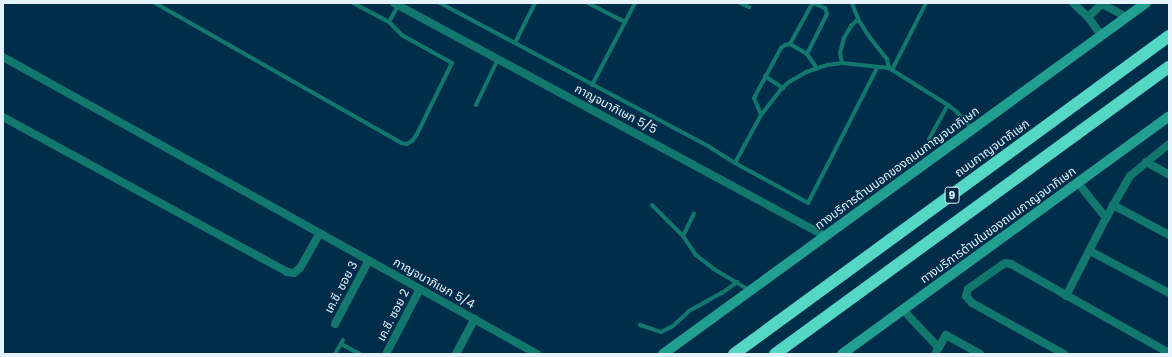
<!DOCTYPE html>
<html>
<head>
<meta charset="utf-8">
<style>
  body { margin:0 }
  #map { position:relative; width:1172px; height:357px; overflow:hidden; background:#002d4a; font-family:Poppins,"Noto Sans Thai",sans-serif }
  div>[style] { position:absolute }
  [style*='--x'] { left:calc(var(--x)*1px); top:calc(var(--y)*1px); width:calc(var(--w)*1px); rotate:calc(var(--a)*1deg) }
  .lane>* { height:4px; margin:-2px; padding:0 2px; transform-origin:2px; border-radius:2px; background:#12786d }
  .street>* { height:8px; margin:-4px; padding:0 4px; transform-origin:4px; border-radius:4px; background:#12786d }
  .secondary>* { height:10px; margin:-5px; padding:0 5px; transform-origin:5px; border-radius:5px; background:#21a091 }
  .highway>* { height:12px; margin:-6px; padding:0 6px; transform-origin:6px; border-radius:6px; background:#54d7c5 }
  span { translate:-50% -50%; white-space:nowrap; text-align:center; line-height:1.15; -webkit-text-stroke:3px #002d4a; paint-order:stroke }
  .shield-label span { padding:1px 3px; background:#002d4a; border:1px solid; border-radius:3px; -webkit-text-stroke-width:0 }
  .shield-label { font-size:11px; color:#e5f3fe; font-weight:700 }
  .street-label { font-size:12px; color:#e5f3fe }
  .frame { position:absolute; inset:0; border:4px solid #e5f3fe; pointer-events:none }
</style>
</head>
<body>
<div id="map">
  <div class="lane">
    <div style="--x:155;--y:3;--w:283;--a:29.6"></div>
    <div style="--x:401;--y:143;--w:6;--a:9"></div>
    <div style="--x:407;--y:144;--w:6;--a:-31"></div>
    <div style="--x:412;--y:141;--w:9;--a:-54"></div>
    <div style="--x:417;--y:134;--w:79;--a:-63.8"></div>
    <div style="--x:452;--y:63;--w:57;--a:-150.8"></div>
    <div style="--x:402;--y:35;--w:18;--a:-135"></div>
    <div style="--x:353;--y:3;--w:41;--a:27.8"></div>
    <div style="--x:389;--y:22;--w:18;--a:-61"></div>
    <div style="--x:440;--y:3;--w:307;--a:28.1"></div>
    <div style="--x:711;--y:148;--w:28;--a:32"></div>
    <div style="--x:735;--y:163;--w:55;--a:-61.6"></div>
    <div style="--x:761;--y:115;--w:33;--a:-52"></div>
    <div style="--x:781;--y:89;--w:11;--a:-41"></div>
    <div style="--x:789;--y:82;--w:20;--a:-30"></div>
    <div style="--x:806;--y:72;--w:22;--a:-18"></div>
    <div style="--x:827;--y:65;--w:15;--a:-8"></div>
    <div style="--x:842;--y:63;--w:47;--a:6.1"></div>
    <div style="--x:889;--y:68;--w:70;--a:32.1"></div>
    <div style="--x:948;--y:105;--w:11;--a:38"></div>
    <div style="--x:957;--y:112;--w:23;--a:49"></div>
    <div style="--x:588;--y:3;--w:42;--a:27.2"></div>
    <div style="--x:740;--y:3;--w:10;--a:24"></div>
    <div style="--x:852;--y:3;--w:17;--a:69"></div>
    <div style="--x:858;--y:19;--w:19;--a:58"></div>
    <div style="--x:868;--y:35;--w:31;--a:52"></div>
    <div style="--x:887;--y:59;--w:9;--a:77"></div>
    <div style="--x:515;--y:43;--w:45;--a:-63.4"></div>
    <div style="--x:790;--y:44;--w:46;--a:-61.2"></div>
    <div style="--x:812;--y:4;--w:3;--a:0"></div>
    <div style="--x:815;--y:4;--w:11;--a:22"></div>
    <div style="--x:825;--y:8;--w:6;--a:72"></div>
    <div style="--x:827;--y:14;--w:45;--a:116.6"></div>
    <div style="--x:842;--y:63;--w:10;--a:-101"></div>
    <div style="--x:840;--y:53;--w:16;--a:-75"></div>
    <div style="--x:844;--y:38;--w:14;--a:-60"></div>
    <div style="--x:851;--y:26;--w:10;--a:-45"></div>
    <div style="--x:892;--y:70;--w:75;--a:-63.1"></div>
    <div style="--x:765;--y:76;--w:22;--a:34"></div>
    <div style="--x:592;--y:85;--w:93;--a:-62.3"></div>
    <div style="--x:476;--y:105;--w:51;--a:-64.4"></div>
    <div style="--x:761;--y:115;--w:18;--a:-112"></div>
    <div style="--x:754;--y:98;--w:57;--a:-61.6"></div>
    <div style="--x:781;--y:48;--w:5;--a:-37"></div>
    <div style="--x:785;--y:45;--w:5;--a:-11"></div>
    <div style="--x:790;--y:44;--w:20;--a:30"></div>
    <div style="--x:807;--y:54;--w:16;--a:55"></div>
    <div style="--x:929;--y:139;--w:39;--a:-61"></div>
    <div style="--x:735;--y:163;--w:83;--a:28.7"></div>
    <div style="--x:808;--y:203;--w:152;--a:-62.9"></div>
    <div style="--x:652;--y:205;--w:44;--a:45"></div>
    <div style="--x:683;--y:236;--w:23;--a:56"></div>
    <div style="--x:696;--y:255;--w:23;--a:38"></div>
    <div style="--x:714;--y:269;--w:41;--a:31"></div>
    <div style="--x:683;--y:236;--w:25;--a:-64"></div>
    <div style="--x:640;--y:325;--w:22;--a:18"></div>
    <div style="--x:661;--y:332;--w:13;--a:-27"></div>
    <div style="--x:673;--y:326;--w:22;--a:-43"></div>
    <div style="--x:689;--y:311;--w:38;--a:-29"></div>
    <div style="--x:722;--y:293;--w:19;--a:-36"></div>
    <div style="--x:341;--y:344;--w:21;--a:28"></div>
    <div style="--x:335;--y:354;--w:16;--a:-60"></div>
  </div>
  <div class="street">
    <div style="--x:394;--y:3;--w:490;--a:28.4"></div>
    <div style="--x:1073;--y:3;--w:21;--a:43"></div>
    <div style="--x:1088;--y:17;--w:22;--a:54"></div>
    <div style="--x:1100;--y:3;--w:30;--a:28"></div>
    <div style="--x:1088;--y:17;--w:19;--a:-43"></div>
    <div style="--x:3;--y:57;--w:611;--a:29.08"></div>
    <div style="--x:3;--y:117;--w:324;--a:28.6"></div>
    <div style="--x:287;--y:272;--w:7;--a:8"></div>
    <div style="--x:294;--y:273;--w:8;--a:-40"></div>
    <div style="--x:300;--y:268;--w:40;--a:-60.3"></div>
    <div style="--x:1146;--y:162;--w:26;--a:29"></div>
    <div style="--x:1078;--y:183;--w:45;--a:51.3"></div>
    <div style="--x:1113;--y:205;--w:64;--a:28.2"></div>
    <div style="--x:1090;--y:251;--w:89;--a:28"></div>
    <div style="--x:1066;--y:296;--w:88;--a:-62.9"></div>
    <div style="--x:1106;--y:218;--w:48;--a:-60.3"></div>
    <div style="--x:1130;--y:176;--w:50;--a:-39.4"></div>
    <div style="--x:903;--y:310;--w:52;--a:46.5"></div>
    <div style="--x:335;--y:324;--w:72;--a:-62"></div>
    <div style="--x:387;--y:352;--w:71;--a:-62.4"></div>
    <div style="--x:456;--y:354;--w:40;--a:-62"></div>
    <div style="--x:935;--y:354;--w:22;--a:-60"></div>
    <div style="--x:946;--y:335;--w:39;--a:29"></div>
    <div style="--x:1064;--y:354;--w:105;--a:-151"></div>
    <div style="--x:972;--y:303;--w:9;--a:-131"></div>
    <div style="--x:966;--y:296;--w:7;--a:-74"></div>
    <div style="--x:968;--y:289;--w:42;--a:-35.2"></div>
    <div style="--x:1002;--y:265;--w:4;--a:-27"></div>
    <div style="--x:1006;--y:263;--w:5;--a:11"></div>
    <div style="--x:1011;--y:264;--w:181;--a:29.4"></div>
  </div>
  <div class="secondary">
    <div style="--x:663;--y:354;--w:597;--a:-36.01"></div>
    <div style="--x:842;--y:354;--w:404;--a:-36"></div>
  </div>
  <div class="highway">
    <div style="--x:734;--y:354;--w:539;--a:-36.17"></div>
    <div style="--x:775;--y:354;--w:487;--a:-36.1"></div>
  </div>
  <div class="shield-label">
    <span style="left:952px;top:195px">9</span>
  </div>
  <div class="street-label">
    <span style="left:616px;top:109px;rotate:28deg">กาญจนาภิเษก 5/5</span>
    <span style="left:992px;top:148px;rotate:-36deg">ถนนกาญจนาภิเษก</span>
    <span style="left:897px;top:168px;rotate:-36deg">ทางบริการด้านนอกของถนนกาญจนาภิเษก</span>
    <span style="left:998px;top:225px;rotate:-36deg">ทางบริการด้านในของถนนกาญจนาภิเษก</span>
    <span style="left:434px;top:283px;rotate:29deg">กาญจนาภิเษก 5/4</span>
    <span style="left:341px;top:287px;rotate:-62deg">เค.ซี. ซอย 3</span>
    <span style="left:393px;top:315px;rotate:-63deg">เค.ซี. ซอย 2</span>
  </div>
  <div class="frame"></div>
</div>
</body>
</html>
